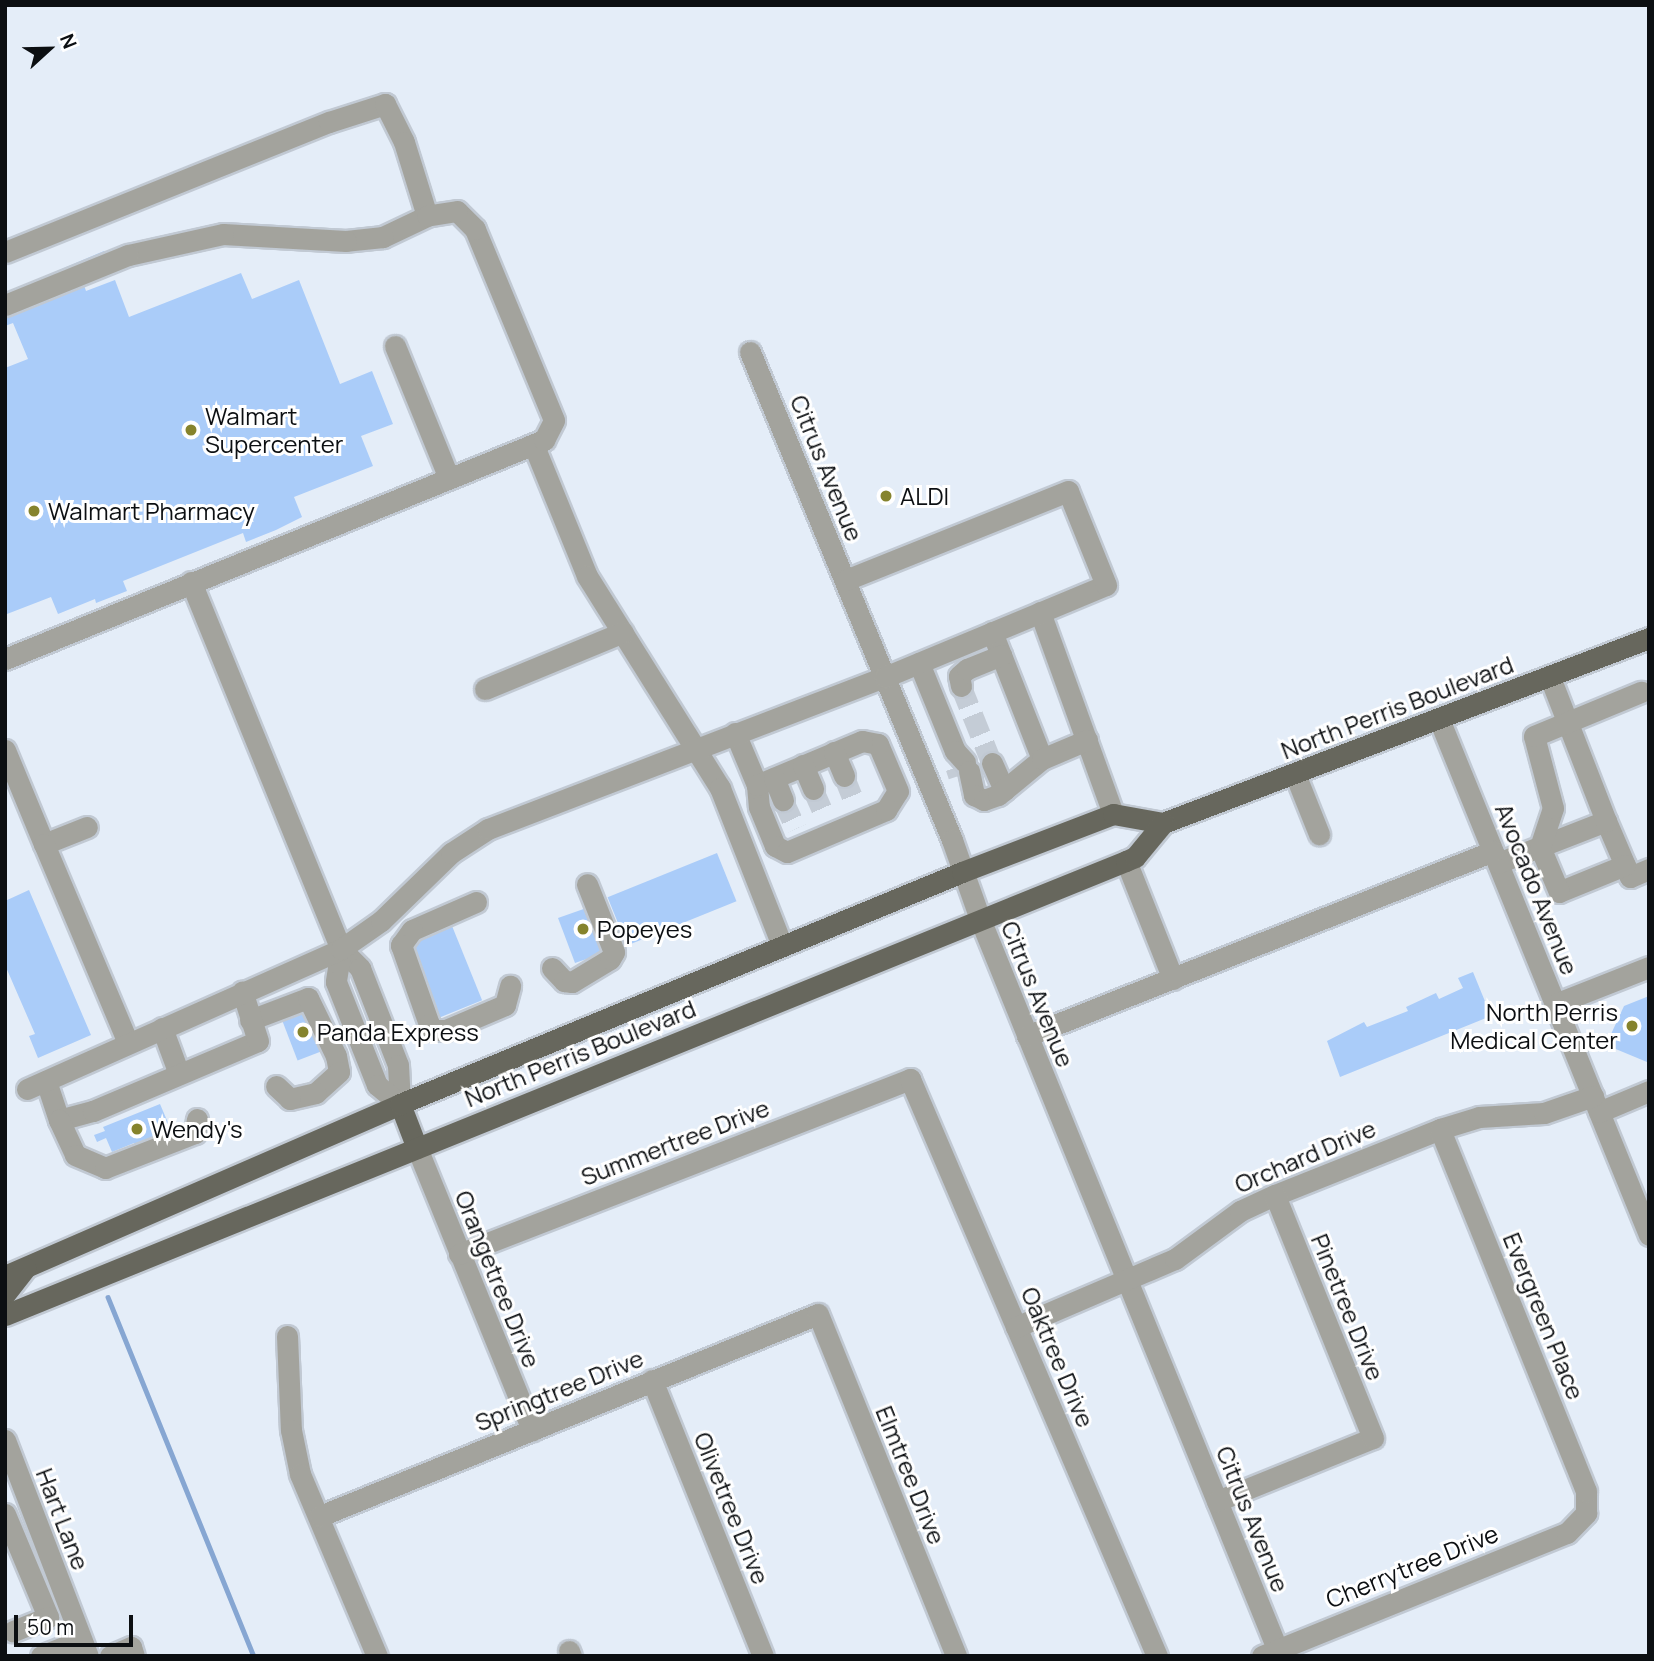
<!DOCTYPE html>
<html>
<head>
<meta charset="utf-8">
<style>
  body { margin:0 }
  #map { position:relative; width:1654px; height:1661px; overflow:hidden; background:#e4edf8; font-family:Manrope,sans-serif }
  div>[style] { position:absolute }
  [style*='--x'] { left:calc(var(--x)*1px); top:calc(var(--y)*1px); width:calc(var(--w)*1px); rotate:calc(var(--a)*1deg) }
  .stream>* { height:4.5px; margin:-2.25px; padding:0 2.25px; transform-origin:2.25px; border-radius:2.25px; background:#86a6d2 }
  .building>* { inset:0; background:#aaccf9; transform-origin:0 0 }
  .minor-tunnel>* { height:21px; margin-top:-10.5px; transform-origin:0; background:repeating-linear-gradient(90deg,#c4ccd6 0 21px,transparent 0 31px) }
  .roads { filter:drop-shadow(2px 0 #c1c9d3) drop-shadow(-2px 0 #c1c9d3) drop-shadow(0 2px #c1c9d3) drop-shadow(0 -2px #c1c9d3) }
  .minor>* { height:21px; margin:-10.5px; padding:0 10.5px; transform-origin:10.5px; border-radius:10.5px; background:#a3a39d }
  .major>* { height:21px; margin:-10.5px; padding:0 10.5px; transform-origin:10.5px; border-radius:10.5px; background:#67675d }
  .dots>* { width:19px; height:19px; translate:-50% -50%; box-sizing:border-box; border:4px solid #fff; border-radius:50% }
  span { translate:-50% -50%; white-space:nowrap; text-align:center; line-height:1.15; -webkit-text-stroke:6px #fff; paint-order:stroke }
  .poi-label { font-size:24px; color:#0c0f12 }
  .left { translate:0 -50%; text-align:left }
  .right { translate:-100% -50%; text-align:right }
  .street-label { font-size:24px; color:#0c0f12 }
  .frame { position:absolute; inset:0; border:7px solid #0c0f12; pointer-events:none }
  .north { position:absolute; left:14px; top:14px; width:70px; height:70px; -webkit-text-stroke:5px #fff; paint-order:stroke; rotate:68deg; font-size:19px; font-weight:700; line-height:28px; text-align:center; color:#0c0f12 }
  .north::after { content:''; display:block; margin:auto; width:24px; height:32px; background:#0c0f12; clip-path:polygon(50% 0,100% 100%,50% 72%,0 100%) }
  .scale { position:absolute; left:14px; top:1615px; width:119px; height:32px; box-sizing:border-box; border:4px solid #0c0f12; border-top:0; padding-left:9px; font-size:21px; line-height:24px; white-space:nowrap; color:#0c0f12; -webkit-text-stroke:5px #fff; paint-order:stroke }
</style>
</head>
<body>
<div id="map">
  <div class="stream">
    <div style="--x:108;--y:1297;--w:388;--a:67.9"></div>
  </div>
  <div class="building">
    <div style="clip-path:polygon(104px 251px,111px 270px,83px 282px,86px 291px,115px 280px,129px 317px,241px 273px,252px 299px,299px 280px,340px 384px,372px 371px,393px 424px,361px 436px,373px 466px,294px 497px,302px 517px,276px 530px,246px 542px,243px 533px,123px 581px,127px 591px,96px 603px,95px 599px,58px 614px,51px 597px,7px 614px,5px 368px,28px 359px,13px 323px,5px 326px,5px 293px)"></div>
    <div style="left:717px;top:853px;width:52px;height:118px;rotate:68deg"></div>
    <div style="clip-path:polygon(29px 890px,91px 1035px,38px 1058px,29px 1036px,35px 1034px,5px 965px,5px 901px)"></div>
    <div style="clip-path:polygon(595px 905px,604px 953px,575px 963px,558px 918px)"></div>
    <div style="left:448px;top:916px;width:91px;height:52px;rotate:68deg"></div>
    <div style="clip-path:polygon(1473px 972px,1491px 1016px,1340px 1077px,1327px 1041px,1364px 1022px,1367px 1027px,1408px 1011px,1406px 1007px,1436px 993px,1439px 999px,1463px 988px,1458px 978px)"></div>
    <div style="clip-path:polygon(1649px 996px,1649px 1061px,1647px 1062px,1606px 1045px,1624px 1006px)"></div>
    <div style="left:308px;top:1004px;width:49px;height:30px;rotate:69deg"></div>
    <div style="clip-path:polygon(160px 1104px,172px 1132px,137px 1150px,134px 1143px,112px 1152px,106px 1138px,97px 1142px,94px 1135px,105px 1131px,103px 1127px)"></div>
  </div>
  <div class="minor-tunnel">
    <div style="--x:961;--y:686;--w:83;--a:68.1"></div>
    <div style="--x:956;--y:767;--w:9;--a:72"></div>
    <div style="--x:844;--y:776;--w:29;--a:68"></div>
    <div style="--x:813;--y:789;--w:30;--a:66"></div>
    <div style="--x:783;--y:800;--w:31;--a:65"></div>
  </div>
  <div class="roads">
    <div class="minor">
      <div style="--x:5;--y:252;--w:349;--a:-21.9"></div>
      <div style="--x:329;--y:122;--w:59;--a:-17.8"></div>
      <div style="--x:385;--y:104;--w:42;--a:63.4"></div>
      <div style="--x:404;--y:142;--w:77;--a:72.7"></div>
      <div style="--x:427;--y:216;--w:49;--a:154.5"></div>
      <div style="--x:383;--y:237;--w:37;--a:174"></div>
      <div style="--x:346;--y:241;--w:123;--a:-176.7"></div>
      <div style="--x:223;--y:234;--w:97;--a:167.5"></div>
      <div style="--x:128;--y:255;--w:133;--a:157.9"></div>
      <div style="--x:395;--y:346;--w:143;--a:67.8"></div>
      <div style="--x:750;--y:352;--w:528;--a:67.51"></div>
      <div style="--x:952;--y:840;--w:84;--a:70.5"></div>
      <div style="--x:980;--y:919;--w:796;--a:67.85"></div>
      <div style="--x:534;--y:446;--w:140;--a:67.8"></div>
      <div style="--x:587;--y:576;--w:250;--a:57.9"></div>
      <div style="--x:720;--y:788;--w:169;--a:68.5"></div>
      <div style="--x:191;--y:582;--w:396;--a:67.8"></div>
      <div style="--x:341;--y:949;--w:27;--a:45"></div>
      <div style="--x:360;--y:968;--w:104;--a:68.6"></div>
      <div style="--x:398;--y:1065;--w:39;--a:87"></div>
      <div style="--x:1040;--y:612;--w:215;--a:70.1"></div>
      <div style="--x:992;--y:632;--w:136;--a:68.5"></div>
      <div style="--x:5;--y:659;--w:582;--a:-22.11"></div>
      <div style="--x:544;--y:440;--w:22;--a:-63"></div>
      <div style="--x:554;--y:420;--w:207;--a:-112.5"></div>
      <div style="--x:475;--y:229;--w:25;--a:-135"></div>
      <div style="--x:457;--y:211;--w:30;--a:171"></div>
      <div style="--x:919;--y:663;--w:95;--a:67.8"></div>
      <div style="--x:955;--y:751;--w:15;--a:48"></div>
      <div style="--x:961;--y:686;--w:10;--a:-101"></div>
      <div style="--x:959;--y:676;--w:11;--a:-41"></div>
      <div style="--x:967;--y:669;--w:37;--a:-22"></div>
      <div style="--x:485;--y:689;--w:149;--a:-22.4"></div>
      <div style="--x:1439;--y:719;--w:557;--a:67.85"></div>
      <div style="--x:735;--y:733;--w:56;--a:67.1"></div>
      <div style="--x:757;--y:785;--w:22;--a:85"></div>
      <div style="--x:759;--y:807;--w:42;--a:67.7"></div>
      <div style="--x:775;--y:846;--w:13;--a:27"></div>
      <div style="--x:787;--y:852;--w:108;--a:-23"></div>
      <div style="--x:886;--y:810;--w:22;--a:-58"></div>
      <div style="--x:898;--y:791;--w:51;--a:-113.1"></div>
      <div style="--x:878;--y:744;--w:16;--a:-169"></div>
      <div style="--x:862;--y:741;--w:114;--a:157.3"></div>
      <div style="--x:5;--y:750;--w:102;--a:67.5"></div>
      <div style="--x:44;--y:844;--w:46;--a:-21.6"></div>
      <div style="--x:834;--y:752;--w:26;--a:67"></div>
      <div style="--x:992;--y:763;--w:30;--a:66"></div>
      <div style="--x:803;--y:765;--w:26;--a:67"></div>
      <div style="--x:969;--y:771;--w:25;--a:78"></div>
      <div style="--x:974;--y:795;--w:11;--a:27"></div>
      <div style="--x:984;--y:800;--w:15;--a:-20"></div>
      <div style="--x:998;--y:795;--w:57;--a:-39.3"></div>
      <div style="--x:1042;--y:759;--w:49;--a:-22.9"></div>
      <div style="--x:1295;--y:774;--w:65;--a:68.2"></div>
      <div style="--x:774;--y:778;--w:24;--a:68"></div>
      <div style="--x:1606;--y:821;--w:61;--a:66.8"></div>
      <div style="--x:1630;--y:877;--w:21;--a:-23"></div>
      <div style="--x:44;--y:844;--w:216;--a:67.1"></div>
      <div style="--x:1126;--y:861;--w:127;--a:68.3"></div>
      <div style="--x:1498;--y:863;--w:116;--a:-21.3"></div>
      <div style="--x:1606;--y:821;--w:155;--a:-111.3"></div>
      <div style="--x:1625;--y:865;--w:71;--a:157.8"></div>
      <div style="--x:1559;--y:892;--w:49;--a:-112.9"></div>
      <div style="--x:1540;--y:847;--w:41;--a:-71.6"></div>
      <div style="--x:1553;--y:808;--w:74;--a:-104.8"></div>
      <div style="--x:1534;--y:736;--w:116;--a:-22.4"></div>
      <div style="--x:476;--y:902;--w:70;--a:156.4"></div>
      <div style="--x:412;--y:930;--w:19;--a:126"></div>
      <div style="--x:401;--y:945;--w:84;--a:70.5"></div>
      <div style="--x:429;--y:1024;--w:7;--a:56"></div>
      <div style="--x:433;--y:1030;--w:13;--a:0"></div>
      <div style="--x:446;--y:1030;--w:64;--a:-23"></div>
      <div style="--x:505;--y:1005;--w:20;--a:-75"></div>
      <div style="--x:341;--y:949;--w:33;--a:99"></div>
      <div style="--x:336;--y:982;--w:111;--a:68.3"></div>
      <div style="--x:377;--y:1085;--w:30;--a:40"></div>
      <div style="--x:552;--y:968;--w:18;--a:47"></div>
      <div style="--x:564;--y:981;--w:8;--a:7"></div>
      <div style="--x:572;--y:982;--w:44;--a:-31.2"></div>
      <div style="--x:610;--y:959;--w:8;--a:-60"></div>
      <div style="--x:614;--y:952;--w:73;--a:-111.7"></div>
      <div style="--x:1555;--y:1004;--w:101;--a:-21.5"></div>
      <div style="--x:250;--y:1020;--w:62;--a:-20.8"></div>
      <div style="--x:308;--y:998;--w:64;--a:64.2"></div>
      <div style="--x:336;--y:1056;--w:16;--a:79"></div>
      <div style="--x:339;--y:1072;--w:31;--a:138"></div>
      <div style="--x:316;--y:1093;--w:27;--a:167"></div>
      <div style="--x:290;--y:1099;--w:19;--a:-137"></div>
      <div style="--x:162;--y:1028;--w:49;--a:69.7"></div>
      <div style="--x:1027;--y:1036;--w:501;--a:-21.65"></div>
      <div style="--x:46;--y:1081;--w:41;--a:71.6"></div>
      <div style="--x:59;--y:1120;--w:35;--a:-15"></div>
      <div style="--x:93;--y:1111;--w:179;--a:-23"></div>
      <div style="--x:258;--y:1041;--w:52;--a:-107.7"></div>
      <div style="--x:27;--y:1089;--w:344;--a:-24"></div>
      <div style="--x:341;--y:949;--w:49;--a:-35"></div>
      <div style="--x:381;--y:921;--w:98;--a:-44.2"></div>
      <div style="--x:451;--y:853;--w:44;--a:-33"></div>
      <div style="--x:488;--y:829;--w:425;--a:-21"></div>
      <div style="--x:885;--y:677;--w:239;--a:-22.6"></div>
      <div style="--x:1106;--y:585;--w:101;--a:-112"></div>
      <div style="--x:1068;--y:491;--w:240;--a:158.2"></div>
      <div style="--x:1599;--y:1112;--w:54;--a:-22.8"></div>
      <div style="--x:59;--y:1120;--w:38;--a:65"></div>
      <div style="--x:75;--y:1155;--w:33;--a:23"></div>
      <div style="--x:105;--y:1168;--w:97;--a:-21.3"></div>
      <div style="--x:195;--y:1133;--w:14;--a:-82"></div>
      <div style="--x:417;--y:1148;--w:305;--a:67.8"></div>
      <div style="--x:459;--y:1254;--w:484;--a:-21.2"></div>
      <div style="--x:910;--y:1079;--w:628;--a:66.83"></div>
      <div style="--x:1016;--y:1327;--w:173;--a:-23.2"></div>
      <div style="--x:1175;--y:1259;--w:81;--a:-36.4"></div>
      <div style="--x:1240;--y:1211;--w:38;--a:-25"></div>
      <div style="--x:1275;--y:1195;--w:178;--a:-21.8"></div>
      <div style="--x:1440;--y:1129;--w:41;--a:-17.1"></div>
      <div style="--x:1479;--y:1117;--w:65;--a:-3.5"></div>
      <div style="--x:1544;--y:1113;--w:52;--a:-19.1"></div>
      <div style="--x:287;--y:1336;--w:94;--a:87.6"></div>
      <div style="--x:291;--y:1430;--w:45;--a:78.4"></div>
      <div style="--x:300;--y:1474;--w:198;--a:67.1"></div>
      <div style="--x:652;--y:1380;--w:297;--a:68.1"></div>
      <div style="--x:5;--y:1440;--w:231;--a:69"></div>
      <div style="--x:1217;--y:1501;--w:168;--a:-22"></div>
      <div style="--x:1373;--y:1438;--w:262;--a:-112"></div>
      <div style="--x:5;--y:1514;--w:112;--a:67.3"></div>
      <div style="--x:48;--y:1617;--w:38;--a:158"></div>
      <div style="--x:320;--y:1516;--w:537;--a:-22.08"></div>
      <div style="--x:818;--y:1314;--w:369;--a:68"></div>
      <div style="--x:569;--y:1651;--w:5;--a:68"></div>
      <div style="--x:41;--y:1656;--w:43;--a:-21.8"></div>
      <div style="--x:110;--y:1656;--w:23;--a:-23"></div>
      <div style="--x:131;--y:1647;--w:9;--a:72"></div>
      <div style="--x:1262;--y:1656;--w:329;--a:-22"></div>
      <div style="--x:1567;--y:1533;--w:28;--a:-46"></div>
      <div style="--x:1586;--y:1513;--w:22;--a:-90"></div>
      <div style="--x:1586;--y:1491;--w:390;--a:-112"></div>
    </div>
    <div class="major">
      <div style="--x:400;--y:1104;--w:47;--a:68.9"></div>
      <div style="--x:5;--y:1276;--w:431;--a:-23.5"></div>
      <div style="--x:400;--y:1104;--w:608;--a:-22.43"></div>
      <div style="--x:962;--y:872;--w:162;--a:-21"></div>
      <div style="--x:1113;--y:814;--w:51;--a:10.2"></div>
      <div style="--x:1163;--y:823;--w:520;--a:-20.84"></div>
      <div style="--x:5;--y:1294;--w:33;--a:-52"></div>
      <div style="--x:5;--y:1315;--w:1209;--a:-22.05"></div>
      <div style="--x:1126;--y:861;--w:10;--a:-24"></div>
      <div style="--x:1135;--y:857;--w:44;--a:-50.5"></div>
    </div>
  </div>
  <div class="dots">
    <div style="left:191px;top:430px;background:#85832d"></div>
    <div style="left:886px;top:496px;background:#85832d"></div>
    <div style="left:34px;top:511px;background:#85832d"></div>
    <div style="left:583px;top:929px;background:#85832d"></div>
    <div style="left:1632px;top:1026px;background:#85832d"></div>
    <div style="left:303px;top:1032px;background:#85832d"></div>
    <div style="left:137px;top:1129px;background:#85832d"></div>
  </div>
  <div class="poi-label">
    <span class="left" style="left:205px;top:430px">Walmart<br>Supercenter</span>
    <span class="left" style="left:900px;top:496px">ALDI</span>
    <span class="left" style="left:48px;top:511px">Walmart Pharmacy</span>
    <span class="left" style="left:597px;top:929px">Popeyes</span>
    <span class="right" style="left:1618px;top:1026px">North Perris<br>Medical Center</span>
    <span class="left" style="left:317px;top:1032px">Panda Express</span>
    <span class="left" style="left:151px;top:1129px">Wendy's</span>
  </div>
  <div class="street-label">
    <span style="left:827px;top:468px;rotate:68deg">Citrus Avenue</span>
    <span style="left:1397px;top:707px;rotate:-21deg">North Perris Boulevard</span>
    <span style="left:1537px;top:889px;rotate:68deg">Avocado Avenue</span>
    <span style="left:1038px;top:994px;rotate:68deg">Citrus Avenue</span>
    <span style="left:580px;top:1053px;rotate:-22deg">North Perris Boulevard</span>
    <span style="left:675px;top:1142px;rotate:-21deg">Summertree Drive</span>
    <span style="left:1305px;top:1156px;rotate:-23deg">Orchard Drive</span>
    <span style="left:498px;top:1279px;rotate:68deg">Orangetree Drive</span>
    <span style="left:1348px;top:1307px;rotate:68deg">Pinetree Drive</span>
    <span style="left:1544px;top:1316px;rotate:68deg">Evergreen Place</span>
    <span style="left:1058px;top:1357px;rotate:67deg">Oaktree Drive</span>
    <span style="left:559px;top:1390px;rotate:-22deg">Springtree Drive</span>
    <span style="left:911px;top:1475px;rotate:68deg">Elmtree Drive</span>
    <span style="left:732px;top:1508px;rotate:68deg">Olivetree Drive</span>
    <span style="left:63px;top:1519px;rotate:69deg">Hart Lane</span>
    <span style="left:1253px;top:1519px;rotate:68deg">Citrus Avenue</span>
    <span style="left:1412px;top:1566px;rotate:-22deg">Cherrytree Drive</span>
  </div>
  <div class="frame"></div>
  <div class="north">N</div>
  <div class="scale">50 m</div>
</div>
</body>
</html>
